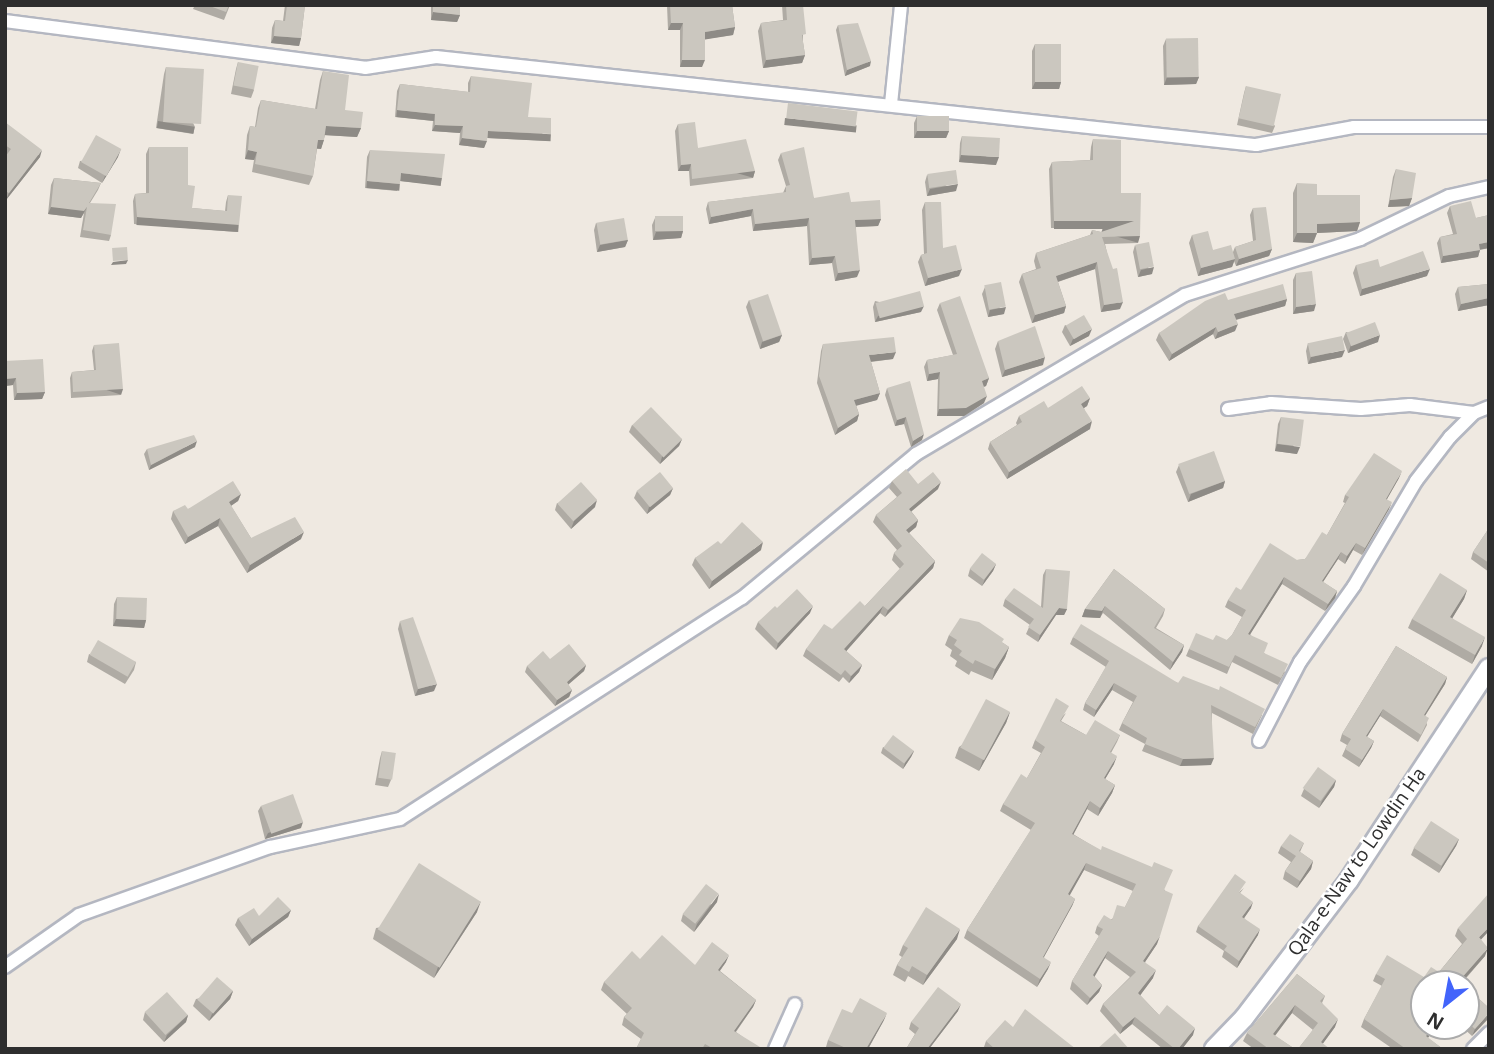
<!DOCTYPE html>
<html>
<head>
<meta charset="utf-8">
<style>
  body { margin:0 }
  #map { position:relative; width:1494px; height:1054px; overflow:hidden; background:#efe9e1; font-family:"Open Sans",sans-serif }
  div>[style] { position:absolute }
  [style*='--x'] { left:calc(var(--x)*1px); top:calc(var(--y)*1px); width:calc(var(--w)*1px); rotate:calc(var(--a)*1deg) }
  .roads { filter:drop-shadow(2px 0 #b4b7c1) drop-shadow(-2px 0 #b4b7c1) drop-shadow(0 2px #b4b7c1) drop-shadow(0 -2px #b4b7c1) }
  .street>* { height:12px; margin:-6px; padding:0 6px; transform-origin:6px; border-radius:6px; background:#fff }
  .secondary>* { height:18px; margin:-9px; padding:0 9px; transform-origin:9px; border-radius:9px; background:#fff }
  .wall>* { inset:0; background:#afaba4 }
  .shaded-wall>* { inset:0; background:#8e8b86; transform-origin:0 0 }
  .building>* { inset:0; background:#cbc7bf; transform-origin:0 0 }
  span { translate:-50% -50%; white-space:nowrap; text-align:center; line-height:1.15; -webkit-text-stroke:5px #fff; paint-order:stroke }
  .street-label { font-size:19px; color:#2e2e2e }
  .frame { position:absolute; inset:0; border:7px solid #2e2e2e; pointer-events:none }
  .north { position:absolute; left:1410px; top:970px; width:70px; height:70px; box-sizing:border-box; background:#fff; border:2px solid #ababab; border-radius:50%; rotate:211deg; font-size:19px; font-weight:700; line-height:28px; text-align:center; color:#2e2e2e }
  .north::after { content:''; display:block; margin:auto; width:24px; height:32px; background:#4264fb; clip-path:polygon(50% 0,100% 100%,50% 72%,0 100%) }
</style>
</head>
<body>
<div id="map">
  <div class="roads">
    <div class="street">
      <div style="--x:5;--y:21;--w:363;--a:7.4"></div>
      <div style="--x:365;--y:68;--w:72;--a:-8.8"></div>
      <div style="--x:436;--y:57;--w:825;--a:6.13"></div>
      <div style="--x:1256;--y:145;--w:100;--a:-10.4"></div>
      <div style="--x:1354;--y:127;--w:135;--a:0"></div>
      <div style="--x:891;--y:104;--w:100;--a:-84.2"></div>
      <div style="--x:1228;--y:409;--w:43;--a:-7.9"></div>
      <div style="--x:1271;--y:403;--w:90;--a:3.8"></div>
      <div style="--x:1361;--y:409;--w:49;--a:-4.7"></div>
      <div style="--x:1410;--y:405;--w:64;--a:7.1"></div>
      <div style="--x:1259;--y:741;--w:89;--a:-62.6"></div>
      <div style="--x:1300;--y:662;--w:93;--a:-54.6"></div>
      <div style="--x:1354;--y:586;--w:122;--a:-59.4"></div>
      <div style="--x:1416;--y:481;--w:56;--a:-52.3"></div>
      <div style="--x:1450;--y:437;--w:34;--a:-45"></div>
      <div style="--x:1474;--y:413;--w:16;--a:-22"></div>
      <div style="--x:5;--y:967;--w:90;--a:-35.1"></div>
      <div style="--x:79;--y:915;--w:203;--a:-19.6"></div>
      <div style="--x:270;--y:847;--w:133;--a:-12.2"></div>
      <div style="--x:400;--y:819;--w:407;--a:-32.9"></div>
      <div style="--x:742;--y:598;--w:226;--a:-39.6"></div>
      <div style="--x:916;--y:454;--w:312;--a:-30.6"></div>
      <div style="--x:1185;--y:295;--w:184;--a:-17.7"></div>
      <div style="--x:1360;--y:239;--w:99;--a:-25.8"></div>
      <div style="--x:1449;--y:196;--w:41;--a:-12.7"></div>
      <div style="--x:775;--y:1049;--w:49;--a:-66"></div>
      <div style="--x:1473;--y:1049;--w:23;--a:-45"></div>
    </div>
    <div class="secondary">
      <div style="--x:1214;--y:1049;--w:43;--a:-45.9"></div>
      <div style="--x:1244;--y:1018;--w:173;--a:-52.7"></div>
      <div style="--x:1349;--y:880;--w:254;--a:-56.6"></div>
    </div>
  </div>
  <div class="wall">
    <div style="clip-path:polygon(195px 5px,230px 5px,224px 20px,193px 9px)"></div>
    <div style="clip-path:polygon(285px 5px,305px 5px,301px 38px,299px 46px,271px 43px,272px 28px,275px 20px,283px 21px)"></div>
    <div style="clip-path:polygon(431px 5px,460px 5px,460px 15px,457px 22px,431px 20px)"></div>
    <div style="clip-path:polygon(667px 5px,732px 5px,735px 27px,733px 35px,705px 39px,702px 67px,680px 67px,680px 30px,668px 30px)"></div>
    <div style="clip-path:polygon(782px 5px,803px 5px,803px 42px,805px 55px,802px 63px,763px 68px,758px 31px,761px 23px,783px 20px)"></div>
    <div style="clip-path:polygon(838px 25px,870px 66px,845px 76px,836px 30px)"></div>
    <div style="clip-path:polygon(1166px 39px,1199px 77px,1196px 84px,1164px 85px,1163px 46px)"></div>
    <div style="clip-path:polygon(1035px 44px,1061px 82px,1059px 89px,1032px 89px,1032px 51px)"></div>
    <div style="clip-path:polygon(238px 62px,254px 90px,251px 98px,231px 94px,236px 69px)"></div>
    <div style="clip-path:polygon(166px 67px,195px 127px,193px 134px,156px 128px,164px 74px)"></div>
    <div style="clip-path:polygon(323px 71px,345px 110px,361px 128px,357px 137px,325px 135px,321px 149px,317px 149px,313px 176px,309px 185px,252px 172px,254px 160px,245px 159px,247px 135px,250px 126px,255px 127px,258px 108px,261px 100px,315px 109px,320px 80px)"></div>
    <div style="clip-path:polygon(471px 76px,528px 117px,549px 141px,487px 138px,484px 148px,459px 145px,460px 133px,432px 131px,433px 121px,395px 117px,397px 91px,400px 84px,468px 92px,468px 83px)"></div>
    <div style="clip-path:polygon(1246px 86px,1275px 126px,1272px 133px,1237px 125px,1244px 93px)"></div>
    <div style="clip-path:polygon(917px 116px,949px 131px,946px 138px,914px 138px,914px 123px)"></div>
    <div style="clip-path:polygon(5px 122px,40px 157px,6px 200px,5px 157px,6px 155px,5px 155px)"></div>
    <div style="clip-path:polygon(678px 124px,698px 148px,755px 171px,753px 178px,690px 186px,689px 171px,678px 171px,675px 131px)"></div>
    <div style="clip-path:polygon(962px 136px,996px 165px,959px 162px,960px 143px)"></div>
    <div style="clip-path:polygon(1093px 139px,1121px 193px,1138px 243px,1105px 244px,1120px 309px,1101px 312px,1095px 269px,1058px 282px,1066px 306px,1064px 313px,1032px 323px,1019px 282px,1022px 274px,1036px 269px,1034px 261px,1036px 253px,1090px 235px,1092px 230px,1101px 232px,1112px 228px,1051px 228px,1049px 169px,1052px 162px,1090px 160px,1091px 147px)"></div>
    <div style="clip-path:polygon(149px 147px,188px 185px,192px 208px,225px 211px,226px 202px,228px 195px,237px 232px,134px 224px,133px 201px,135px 194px,146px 193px,146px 154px)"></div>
    <div style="clip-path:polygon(370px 150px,442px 178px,440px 185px,400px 181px,397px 191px,365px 188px,367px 157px)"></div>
    <div style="clip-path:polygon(781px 153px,814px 198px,851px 202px,881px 219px,878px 226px,856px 227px,857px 277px,835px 281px,832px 263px,809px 265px,807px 226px,753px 231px,751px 216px,709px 224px,706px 209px,708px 202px,783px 193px,786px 186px,778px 160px)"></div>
    <div style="clip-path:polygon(118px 157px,102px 183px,78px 168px,80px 161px)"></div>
    <div style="clip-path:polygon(1396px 169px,1412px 198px,1409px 206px,1388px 207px,1393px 177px)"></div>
    <div style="clip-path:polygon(927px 175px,956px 191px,927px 196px,925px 182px)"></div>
    <div style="clip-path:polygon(54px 178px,101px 183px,98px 190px,90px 203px,111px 235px,109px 241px,80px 237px,84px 213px,81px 218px,48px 214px,51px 185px)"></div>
    <div style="clip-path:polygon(1297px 183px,1360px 222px,1357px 231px,1317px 233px,1313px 243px,1293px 242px,1293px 193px)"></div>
    <div style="clip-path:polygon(925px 202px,943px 248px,959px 276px,925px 286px,918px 262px,921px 255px,924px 254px,922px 210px)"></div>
    <div style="clip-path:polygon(1450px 206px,1476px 218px,1489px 215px,1489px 248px,1480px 250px,1478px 257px,1441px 263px,1437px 243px,1440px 237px,1453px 234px,1447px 213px)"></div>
    <div style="clip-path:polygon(1253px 208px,1272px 249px,1269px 256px,1236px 266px,1234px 261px,1232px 267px,1198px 276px,1189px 243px,1192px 235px,1213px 250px,1233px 252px,1235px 247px,1253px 241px,1250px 215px)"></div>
    <div style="clip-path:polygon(655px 218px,683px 231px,681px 238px,653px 240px,652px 225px)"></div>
    <div style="clip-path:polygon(596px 223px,628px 240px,625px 247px,597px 252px,594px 230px)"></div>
    <div style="clip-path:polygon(1135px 245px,1152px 274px,1138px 277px,1133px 252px)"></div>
    <div style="clip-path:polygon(1356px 265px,1380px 267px,1427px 276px,1360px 296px,1353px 273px)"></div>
    <div style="clip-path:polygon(1296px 273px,1314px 311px,1293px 314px,1293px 280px)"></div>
    <div style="clip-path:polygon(1489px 284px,1489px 305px,1458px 311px,1455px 294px,1458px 287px)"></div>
    <div style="clip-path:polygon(985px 287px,1004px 314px,988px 317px,982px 294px)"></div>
    <div style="clip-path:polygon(1287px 299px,1285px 306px,1236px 320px,1235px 331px,1215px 339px,1213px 334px,1169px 361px,1156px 340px,1159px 333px,1228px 300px)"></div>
    <div style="clip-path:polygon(749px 300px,782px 335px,779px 342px,760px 349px,746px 307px)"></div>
    <div style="clip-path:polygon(875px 301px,921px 312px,875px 322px,873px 307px)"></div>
    <div style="clip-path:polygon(940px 303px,989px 378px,986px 386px,984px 387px,984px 403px,964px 416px,937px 416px,938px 379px,927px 381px,924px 367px,927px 360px,953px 355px,937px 310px)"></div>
    <div style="clip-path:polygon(1065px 325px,1089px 336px,1070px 346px,1062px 332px)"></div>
    <div style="clip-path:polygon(1346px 332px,1378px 342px,1348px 353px,1343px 339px)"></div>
    <div style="clip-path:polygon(998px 341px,1043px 365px,1002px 377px,995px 349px)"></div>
    <div style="clip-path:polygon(1308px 343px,1342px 357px,1308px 364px,1306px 351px)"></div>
    <div style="clip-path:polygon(823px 344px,893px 359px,871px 362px,880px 393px,877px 400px,856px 405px,859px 414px,857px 421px,835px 435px,817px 383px,821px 351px)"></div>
    <div style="clip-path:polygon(94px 345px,121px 395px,71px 398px,70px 378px,72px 372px,94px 370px,92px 351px)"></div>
    <div style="clip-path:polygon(5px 361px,45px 392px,42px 399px,14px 400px,13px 385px,5px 386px)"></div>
    <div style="clip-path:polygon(887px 388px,922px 440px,911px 447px,904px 424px,895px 426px,885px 395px)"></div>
    <div style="clip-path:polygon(1090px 398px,1087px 406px,1084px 408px,1090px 429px,1007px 479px,988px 449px,990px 442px,1017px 425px,1016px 423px,1019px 416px,1048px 408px)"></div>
    <div style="clip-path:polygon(1281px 417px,1297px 454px,1275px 451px,1278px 424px)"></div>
    <div style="clip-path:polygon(632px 425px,682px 439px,679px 446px,660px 464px,629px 432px)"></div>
    <div style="clip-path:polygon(195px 447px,149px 470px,144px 454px,147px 449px)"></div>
    <div style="clip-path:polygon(1179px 465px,1225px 481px,1223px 488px,1188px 502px,1176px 472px)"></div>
    <div style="clip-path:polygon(1399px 478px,1387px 499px,1389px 509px,1362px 555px,1353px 550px,1345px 564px,1338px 559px,1323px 582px,1337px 591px,1335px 598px,1325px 611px,1282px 584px,1250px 634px,1264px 653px,1285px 672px,1278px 685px,1232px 662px,1227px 674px,1186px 656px,1189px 649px,1213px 640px,1227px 640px,1232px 635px,1242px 617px,1225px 607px,1228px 600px,1241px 590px,1297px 560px,1305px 559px,1327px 535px,1345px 503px,1343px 502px,1345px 495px)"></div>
    <div style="clip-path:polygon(892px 481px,918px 484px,938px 489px,911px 511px,918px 520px,916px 527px,909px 533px,935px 561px,933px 568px,885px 617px,880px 613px,846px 651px,862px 665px,859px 672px,849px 683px,843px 677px,839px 682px,803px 656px,806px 649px,865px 606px,900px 569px,892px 560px,894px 553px,897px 550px,873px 522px,876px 515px,897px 497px,889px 488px)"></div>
    <div style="clip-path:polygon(673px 488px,670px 495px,647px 514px,634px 498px,637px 491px)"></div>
    <div style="clip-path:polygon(241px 494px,238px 501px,231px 506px,251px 538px,301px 539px,247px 573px,218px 526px,185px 544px,171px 519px,173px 511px,188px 509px)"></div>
    <div style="clip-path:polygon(557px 503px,595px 507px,571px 529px,555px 510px)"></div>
    <div style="clip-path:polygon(1489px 528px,1489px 572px,1471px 559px,1473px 552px)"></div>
    <div style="clip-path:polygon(721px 544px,761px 550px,709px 589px,692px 565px,695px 558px)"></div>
    <div style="clip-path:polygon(996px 564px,993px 571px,982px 586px,968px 576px,970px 569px)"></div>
    <div style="clip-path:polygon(1046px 569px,1067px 609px,1064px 615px,1056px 615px,1038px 642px,1026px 634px,1030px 625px,1003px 606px,1005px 599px,1041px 607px,1043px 575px)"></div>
    <div style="clip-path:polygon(1114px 569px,1165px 609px,1163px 616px,1156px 628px,1184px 645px,1182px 652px,1170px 670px,1103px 613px,1100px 618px,1082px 617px,1085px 609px)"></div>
    <div style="clip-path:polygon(1467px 590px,1464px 599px,1452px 618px,1482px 646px,1472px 664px,1408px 628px,1412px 619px)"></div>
    <div style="clip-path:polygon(117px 597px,146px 620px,144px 628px,113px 626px,114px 604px)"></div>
    <div style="clip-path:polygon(777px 608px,810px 613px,776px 650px,755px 629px,758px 622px)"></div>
    <div style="clip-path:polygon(400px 621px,434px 691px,415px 696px,398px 629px)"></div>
    <div style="clip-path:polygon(949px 635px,1003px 643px,1009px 647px,1005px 658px,992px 680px,971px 671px,969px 675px,955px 666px,957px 661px,950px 656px,952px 650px,945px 645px)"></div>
    <div style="clip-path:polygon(1073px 637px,1178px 683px,1262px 715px,1253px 734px,1212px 713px,1211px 765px,1180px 766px,1142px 751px,1145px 744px,1119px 730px,1122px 723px,1133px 702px,1112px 690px,1094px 717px,1083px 710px,1085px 703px,1106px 667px,1070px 644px)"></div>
    <div style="clip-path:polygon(1396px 646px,1447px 677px,1445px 684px,1425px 716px,1427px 725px,1418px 742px,1380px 716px,1367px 737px,1374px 741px,1371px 748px,1359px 767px,1342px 756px,1347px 745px,1340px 741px,1342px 734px)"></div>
    <div style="clip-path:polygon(89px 654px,136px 662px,134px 670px,125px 684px,87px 662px)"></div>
    <div style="clip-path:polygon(550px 659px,586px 665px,584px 671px,568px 685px,572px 690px,569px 697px,555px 706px,525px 672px,527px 666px)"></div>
    <div style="clip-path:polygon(1010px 712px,1006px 723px,979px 771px,955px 758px,959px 747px)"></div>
    <div style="clip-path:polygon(1066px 713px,1061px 721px,1086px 735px,1120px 735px,1117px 742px,1111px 753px,1114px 764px,1105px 779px,1115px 785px,1112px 793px,1098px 816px,1087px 809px,1073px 834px,1165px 890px,1157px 944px,1145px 962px,1153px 978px,1140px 995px,1159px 1015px,1193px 1035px,1182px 1049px,1163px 1049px,1132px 1024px,1120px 1034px,1100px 1011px,1103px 1004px,1130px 977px,1105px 958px,1094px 976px,1102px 985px,1099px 992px,1087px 1005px,1070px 989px,1072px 981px,1099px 936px,1095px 933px,1097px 926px,1112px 919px,1125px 907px,1133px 891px,1084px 870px,1069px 895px,1075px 899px,1072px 906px,1044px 957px,1048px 969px,1037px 987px,964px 938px,967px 930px,1031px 830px,1000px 811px,1003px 804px,1027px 778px,1041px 753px,1032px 748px,1035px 740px)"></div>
    <div style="clip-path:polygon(883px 747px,914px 751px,911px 757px,903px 769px,881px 753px)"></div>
    <div style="clip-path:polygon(382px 751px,391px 780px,388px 787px,375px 785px,380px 758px)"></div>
    <div style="clip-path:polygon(1336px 780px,1334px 787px,1319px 808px,1301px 796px,1304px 789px)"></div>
    <div style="clip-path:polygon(261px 806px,301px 828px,265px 839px,258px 811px)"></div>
    <div style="clip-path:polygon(1459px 839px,1456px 846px,1439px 873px,1411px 855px,1414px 848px)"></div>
    <div style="clip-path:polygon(1304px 843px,1300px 852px,1313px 861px,1311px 869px,1297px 888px,1283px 879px,1285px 871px,1291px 862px,1278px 853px,1281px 846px)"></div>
    <div style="clip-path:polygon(1244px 888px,1240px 893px,1251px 908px,1244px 918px,1258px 935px,1237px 968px,1222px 957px,1224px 951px,1196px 932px,1198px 926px)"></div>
    <div style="clip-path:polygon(717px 902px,694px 932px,681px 921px,683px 914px)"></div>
    <div style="clip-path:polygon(291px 910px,288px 917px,249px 946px,235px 925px,238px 918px,259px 916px)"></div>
    <div style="clip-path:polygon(477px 912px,434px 978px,373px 939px,376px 928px)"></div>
    <div style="clip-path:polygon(1458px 928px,1481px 940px,1485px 956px,1462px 983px,1428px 1038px,1443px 1049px,1393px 1049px,1361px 1027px,1364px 1019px,1382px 986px,1373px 981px,1376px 974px,1424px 977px,1439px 972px,1462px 944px,1455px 936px)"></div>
    <div style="clip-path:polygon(957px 939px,923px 985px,908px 976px,905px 982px,893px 975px,897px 965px,902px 957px,899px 955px,903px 945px)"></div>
    <div style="clip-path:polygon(640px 959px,695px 965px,726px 962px,720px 971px,756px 1000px,753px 1007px,736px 1032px,759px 1049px,636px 1049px,641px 1039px,622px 1025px,624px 1017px,627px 1014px,601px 990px,604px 982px)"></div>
    <div style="clip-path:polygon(1297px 974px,1325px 996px,1322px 1003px,1335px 1027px,1323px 1043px,1298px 1049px,1313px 1030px,1292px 1013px,1275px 1036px,1295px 1049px,1254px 1049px,1243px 1041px,1247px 1033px)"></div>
    <div style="clip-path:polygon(1466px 987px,1489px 1008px,1472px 1036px,1461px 1026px,1466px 1026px)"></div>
    <div style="clip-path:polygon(233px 991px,230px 999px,209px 1021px,193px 1006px,196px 999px)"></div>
    <div style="clip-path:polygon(958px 1011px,929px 1049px,906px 1049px,915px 1034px,909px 1029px,911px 1022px)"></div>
    <div style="clip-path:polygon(145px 1012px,188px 1015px,186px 1022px,164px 1042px,143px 1020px)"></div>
    <div style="clip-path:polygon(884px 1020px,868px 1049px,829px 1049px,826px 1047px,828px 1040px)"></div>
    <div style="clip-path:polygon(1013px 1027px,1076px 1049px,985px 1049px,984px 1047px,986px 1041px)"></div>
  </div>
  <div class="shaded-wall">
    <div style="clip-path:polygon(433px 12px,460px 15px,457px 22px,431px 20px)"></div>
    <div style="clip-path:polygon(671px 23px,683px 23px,680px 30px,668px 30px)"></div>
    <div style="clip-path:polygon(735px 27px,733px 35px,702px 40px,705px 32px)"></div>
    <div style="clip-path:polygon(274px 36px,301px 38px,299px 46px,271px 43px)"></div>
    <div style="clip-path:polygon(805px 55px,802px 63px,763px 68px,766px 60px)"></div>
    <div style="clip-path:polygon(682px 60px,705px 60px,702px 67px,680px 67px)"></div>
    <div style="clip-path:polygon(871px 61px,870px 66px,845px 76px,847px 70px)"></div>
    <div style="clip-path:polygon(1167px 77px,1199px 77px,1196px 84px,1164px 85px)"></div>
    <div style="clip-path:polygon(1035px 82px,1061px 82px,1059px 89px,1032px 89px)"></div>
    <div style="left:397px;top:110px;width:38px;height:7px;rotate:6deg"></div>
    <div style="left:785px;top:118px;width:72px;height:7px;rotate:6deg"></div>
    <div style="left:158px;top:121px;width:37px;height:7px;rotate:9deg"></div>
    <div style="clip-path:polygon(435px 125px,463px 126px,460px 133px,432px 131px)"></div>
    <div style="clip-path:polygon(326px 126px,361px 128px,357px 137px,323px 135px)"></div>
    <div style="left:488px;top:131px;width:63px;height:7px;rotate:3deg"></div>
    <div style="clip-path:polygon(917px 131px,949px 131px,946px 138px,914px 138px)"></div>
    <div style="clip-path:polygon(462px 138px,487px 141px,484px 148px,459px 145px)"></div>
    <div style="clip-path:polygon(318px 140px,324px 140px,321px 149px,315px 148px)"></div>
    <div style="clip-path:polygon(121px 149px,118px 157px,102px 183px,105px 176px)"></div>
    <div style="clip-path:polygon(42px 150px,40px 157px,6px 200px,9px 193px)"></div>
    <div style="clip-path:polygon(248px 150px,257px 152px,254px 160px,245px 159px)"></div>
    <div style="clip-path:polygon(961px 155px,999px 157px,996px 165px,959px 162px)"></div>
    <div style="clip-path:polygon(691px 164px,689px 171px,678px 171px,681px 165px)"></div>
    <div style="left:755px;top:171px;width:7px;height:64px;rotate:106deg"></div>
    <div style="left:401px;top:173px;width:41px;height:8px;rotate:7deg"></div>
    <div style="left:367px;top:181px;width:33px;height:7px;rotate:5deg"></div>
    <div style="clip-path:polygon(958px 184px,956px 191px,927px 196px,930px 189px)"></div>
    <div style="clip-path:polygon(1412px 198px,1409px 206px,1388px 207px,1390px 200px)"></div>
    <div style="clip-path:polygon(51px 207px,87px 207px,81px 218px,48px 214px)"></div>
    <div style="clip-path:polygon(753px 209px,751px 216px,709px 224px,711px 217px)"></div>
    <div style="left:137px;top:217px;width:102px;height:8px;rotate:4deg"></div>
    <div style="clip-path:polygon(809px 218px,807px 226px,753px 231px,755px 224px)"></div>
    <div style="clip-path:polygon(881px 219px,878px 226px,853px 227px,855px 220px)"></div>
    <div style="left:1054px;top:221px;width:80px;height:8px"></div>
    <div style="clip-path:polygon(1360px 222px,1357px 231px,1317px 233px,1313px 243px,1293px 242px,1297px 233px,1317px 224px)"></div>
    <div style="clip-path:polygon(683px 231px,681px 238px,653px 240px,656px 232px)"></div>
    <div style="left:1140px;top:236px;width:7px;height:38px;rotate:106deg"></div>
    <div style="clip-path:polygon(628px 240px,625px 247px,597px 252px,600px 245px)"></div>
    <div style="clip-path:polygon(1489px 242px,1489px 248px,1477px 250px,1479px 244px)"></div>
    <div style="clip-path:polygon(1272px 249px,1269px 256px,1236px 266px,1239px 259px)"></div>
    <div style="clip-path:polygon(1480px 250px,1478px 257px,1441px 263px,1443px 256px)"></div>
    <div style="clip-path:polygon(835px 256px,832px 263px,809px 265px,812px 258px)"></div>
    <div style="clip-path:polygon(1235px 259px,1232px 267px,1198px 276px,1201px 268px)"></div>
    <div style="clip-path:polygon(128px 260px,126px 264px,111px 265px,113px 262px)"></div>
    <div style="clip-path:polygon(1097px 262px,1095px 269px,1054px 283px,1056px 276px)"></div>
    <div style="clip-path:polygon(1154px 267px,1152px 274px,1138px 277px,1141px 270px)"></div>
    <div style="clip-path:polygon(962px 269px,959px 276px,925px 286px,928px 278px)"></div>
    <div style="clip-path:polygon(1430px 269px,1427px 276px,1360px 296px,1362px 289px)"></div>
    <div style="clip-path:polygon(860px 270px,857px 277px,835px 281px,838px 273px)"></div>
    <div style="clip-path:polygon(1489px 298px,1489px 305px,1458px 311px,1461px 304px)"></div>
    <div style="clip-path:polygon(1287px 299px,1285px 306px,1231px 321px,1234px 314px)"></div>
    <div style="clip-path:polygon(1123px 302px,1120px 309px,1101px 312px,1104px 305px)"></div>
    <div style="clip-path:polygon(1316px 304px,1314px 311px,1293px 314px,1296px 307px)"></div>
    <div style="clip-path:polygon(924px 306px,921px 312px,875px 322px,878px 316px)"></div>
    <div style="clip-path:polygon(1066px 306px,1064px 313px,1032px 323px,1035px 315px)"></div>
    <div style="clip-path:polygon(1006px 307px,1004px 314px,988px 317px,990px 310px)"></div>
    <div style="clip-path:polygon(1238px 324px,1235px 331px,1215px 339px,1218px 332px)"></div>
    <div style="clip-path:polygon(1216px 327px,1213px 334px,1169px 361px,1172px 354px)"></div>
    <div style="clip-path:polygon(1092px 329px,1089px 336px,1070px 346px,1073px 339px)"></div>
    <div style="clip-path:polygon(782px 335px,779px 342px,760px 349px,762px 342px)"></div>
    <div style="clip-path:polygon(1380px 335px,1378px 342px,1348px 353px,1351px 345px)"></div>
    <div style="clip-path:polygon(1345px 350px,1342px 357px,1308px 364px,1311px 357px)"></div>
    <div style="clip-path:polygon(896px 352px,893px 359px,867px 362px,869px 355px)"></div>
    <div style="clip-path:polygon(1045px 357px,1043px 365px,1002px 377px,1005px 370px)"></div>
    <div style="clip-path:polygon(940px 372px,938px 379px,927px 381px,929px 374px)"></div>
    <div style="clip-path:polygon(16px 378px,13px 385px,5px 386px,5px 379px)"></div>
    <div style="clip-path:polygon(989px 378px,986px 386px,979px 388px,982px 381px)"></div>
    <div style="left:123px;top:389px;width:6px;height:50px;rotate:108deg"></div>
    <div style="clip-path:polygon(45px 392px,42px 399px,14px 400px,17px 393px)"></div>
    <div style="clip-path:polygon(880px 393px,877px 400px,852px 407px,854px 400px)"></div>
    <div style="clip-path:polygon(987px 396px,984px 403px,964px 416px,937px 416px,939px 409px)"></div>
    <div style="clip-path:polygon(1090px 398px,1087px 406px,1079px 411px,1081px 404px)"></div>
    <div style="clip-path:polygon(859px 414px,857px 421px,835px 435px,838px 428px)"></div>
    <div style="clip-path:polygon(906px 417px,904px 424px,895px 426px,897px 420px)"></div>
    <div style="clip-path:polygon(1092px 421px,1090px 429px,1007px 479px,1009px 472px)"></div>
    <div style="clip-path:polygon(924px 434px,922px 440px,911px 447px,913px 441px)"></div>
    <div style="clip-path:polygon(682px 439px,679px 446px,660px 464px,662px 457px)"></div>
    <div style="clip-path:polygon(197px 441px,195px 447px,149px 470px,151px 465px)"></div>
    <div style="clip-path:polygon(1277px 444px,1300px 447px,1297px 454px,1275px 451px)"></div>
    <div style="clip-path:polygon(1402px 471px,1399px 478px,1383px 506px,1386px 499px)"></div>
    <div style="clip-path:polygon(1225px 481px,1223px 488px,1188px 502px,1191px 494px)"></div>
    <div style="clip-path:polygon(941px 482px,938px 489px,906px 516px,909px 509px)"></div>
    <div style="clip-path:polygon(673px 488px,670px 495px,647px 514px,649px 507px)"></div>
    <div style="clip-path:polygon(241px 494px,238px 501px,226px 509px,229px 502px)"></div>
    <div style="clip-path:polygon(597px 500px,595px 507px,571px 529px,574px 521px)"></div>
    <div style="clip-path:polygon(1392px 502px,1389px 509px,1362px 555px,1365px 548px)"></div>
    <div style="clip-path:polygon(220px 518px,218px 526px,185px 544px,188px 537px)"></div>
    <div style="clip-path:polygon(918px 520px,916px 527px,904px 537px,906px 530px)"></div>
    <div style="clip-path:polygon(304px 532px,301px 539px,247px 573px,250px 565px)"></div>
    <div style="clip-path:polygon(763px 542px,761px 550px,709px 589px,712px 581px)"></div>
    <div style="clip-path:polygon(1356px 543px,1353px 550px,1345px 564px,1347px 556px)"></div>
    <div style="clip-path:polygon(1341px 552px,1338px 559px,1319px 588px,1322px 581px)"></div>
    <div style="clip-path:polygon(935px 561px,933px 568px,885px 617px,888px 610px)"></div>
    <div style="clip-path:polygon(996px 564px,993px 571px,982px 586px,985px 579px)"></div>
    <div style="clip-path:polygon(1284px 577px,1282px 584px,1246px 641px,1248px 634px)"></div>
    <div style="clip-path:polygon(1467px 590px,1464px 599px,1447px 627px,1450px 617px)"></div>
    <div style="clip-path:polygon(1337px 591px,1335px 598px,1325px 611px,1328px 604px)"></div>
    <div style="clip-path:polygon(813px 606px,810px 613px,776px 650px,778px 643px)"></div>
    <div style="clip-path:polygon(883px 606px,880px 613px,842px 656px,844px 649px)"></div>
    <div style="clip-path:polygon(1105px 606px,1100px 618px,1082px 617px,1085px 609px)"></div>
    <div style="clip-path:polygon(1059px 608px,1067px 609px,1064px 615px,1056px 615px,1038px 642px,1040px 635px)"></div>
    <div style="clip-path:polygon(116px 619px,146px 620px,144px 628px,113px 626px)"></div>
    <div style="clip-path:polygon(1485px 637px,1482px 646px,1472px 664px,1475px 655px)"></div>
    <div style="clip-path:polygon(1184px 645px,1182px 652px,1170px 670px,1173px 662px)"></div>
    <div style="clip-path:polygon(1009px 647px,1005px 658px,992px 680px,995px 669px)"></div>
    <div style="clip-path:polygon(586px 665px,584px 671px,564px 688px,567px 682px)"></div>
    <div style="clip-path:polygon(862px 665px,859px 672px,849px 683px,851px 676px)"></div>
    <div style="clip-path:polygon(1447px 677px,1445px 684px,1421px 722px,1424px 715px)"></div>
    <div style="clip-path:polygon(1114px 683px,1112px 690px,1094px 717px,1096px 710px)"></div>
    <div style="clip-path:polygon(437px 684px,434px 691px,415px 696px,418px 689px)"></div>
    <div style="clip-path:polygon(572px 690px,569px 697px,555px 706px,557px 700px)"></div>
    <div style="clip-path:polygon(1383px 709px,1380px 716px,1363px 743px,1366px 736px)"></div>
    <div style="clip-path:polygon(1010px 712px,1006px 723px,979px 771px,983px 760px)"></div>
    <div style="clip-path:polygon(1374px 741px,1371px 748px,1359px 767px,1362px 760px)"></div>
    <div style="clip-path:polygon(914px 751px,911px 757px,903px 769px,905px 763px)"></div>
    <div style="clip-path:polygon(1117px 756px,1114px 764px,1101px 786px,1104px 778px)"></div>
    <div style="clip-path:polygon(1214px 758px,1211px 765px,1180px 766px,1183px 759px)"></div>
    <div style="clip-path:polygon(1336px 780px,1334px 787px,1319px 808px,1322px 801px)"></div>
    <div style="clip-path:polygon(1115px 785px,1112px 793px,1098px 816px,1100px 808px)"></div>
    <div style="clip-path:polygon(1090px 801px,1087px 809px,1070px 841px,1072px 834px)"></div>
    <div style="clip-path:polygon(303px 822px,301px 828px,265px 839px,268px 833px)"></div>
    <div style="clip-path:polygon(1459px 839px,1456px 846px,1439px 873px,1442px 866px)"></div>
    <div style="clip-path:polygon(1313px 861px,1311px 869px,1297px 888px,1300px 881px)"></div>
    <div style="clip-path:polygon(1086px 863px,1084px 870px,1066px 902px,1068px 894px)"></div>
    <div style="clip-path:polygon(719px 894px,717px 902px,694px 932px,697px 924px)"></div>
    <div style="clip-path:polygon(1075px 899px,1072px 906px,1040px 964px,1043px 957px)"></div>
    <div style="clip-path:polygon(481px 901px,477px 912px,434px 978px,438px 967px)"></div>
    <div style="clip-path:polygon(1253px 902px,1251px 908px,1240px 924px,1242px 917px)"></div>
    <div style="clip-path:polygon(291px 910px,288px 917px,249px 946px,252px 939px)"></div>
    <div style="clip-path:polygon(1489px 927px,1489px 931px,1476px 945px,1479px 937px)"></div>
    <div style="clip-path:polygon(960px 929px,957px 939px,923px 985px,927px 975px)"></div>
    <div style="clip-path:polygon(1260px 929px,1258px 935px,1237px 968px,1239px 961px)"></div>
    <div style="clip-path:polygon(1160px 936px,1157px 944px,1141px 968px,1143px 961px)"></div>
    <div style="clip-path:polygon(1488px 948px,1485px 956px,1460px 984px,1459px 981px)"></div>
    <div style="clip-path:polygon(1108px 951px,1105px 958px,1091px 983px,1093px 975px)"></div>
    <div style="clip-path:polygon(729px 955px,726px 962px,715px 977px,718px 970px)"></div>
    <div style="clip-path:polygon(1051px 962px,1048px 969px,1037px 987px,1040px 979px)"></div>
    <div style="clip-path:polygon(1156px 970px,1153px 978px,1136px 1001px,1138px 993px)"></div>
    <div style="clip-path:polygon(1102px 985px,1099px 992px,1087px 1005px,1090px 998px)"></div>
    <div style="clip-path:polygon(233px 991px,230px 999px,209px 1021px,212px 1014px)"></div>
    <div style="clip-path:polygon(756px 1000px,753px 1007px,731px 1038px,734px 1031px)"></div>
    <div style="clip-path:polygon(961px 1004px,958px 1011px,929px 1049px,927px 1049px)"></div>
    <div style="clip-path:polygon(1295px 1005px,1292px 1013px,1270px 1042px,1273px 1034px)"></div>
    <div style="clip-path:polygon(887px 1013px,884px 1020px,868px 1049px,866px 1049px)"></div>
    <div style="clip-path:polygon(1489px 1013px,1489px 1018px,1472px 1036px,1475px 1029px)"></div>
    <div style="clip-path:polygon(188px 1015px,186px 1022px,164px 1042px,167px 1035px)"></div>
    <div style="clip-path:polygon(1135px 1017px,1132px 1024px,1120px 1034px,1123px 1027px)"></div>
    <div style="clip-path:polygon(1338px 1019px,1335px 1027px,1319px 1049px,1321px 1042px)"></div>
    <div style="clip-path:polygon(1434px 1026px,1437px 1026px,1423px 1044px,1426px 1036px)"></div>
    <div style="clip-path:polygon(1195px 1028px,1193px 1035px,1182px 1049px,1178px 1049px)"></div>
  </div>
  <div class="building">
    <div style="clip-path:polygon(207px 5px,229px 5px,226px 12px)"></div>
    <div style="clip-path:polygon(287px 5px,305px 5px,301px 38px,274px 36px,275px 20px,285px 21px)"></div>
    <div style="clip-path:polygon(433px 5px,460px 5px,460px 15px,433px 12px)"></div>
    <div style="clip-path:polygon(670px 5px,732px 5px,735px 27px,705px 32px,705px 60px,682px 60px,683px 23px,671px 23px)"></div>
    <div style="clip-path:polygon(786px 5px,803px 5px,806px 34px,802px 35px,805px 55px,766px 60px,761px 23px,787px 20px)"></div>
    <div style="clip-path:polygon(858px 23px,871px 61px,847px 70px,838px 25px)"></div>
    <div style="left:1198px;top:38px;width:39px;height:32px;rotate:89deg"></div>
    <div style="left:1035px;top:44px;width:26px;height:38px"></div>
    <div style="left:238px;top:62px;width:21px;height:24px;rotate:11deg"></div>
    <div style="left:166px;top:67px;width:38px;height:55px;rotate:3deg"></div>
    <div style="clip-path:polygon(323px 71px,349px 75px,345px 110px,363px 112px,361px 128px,326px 126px,324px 140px,318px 140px,313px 176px,255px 164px,257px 152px,248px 150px,250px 126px,256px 127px,261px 100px,317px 109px)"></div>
    <div style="clip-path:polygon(471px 76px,532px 83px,528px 117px,551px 118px,551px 134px,488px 131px,487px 141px,462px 138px,463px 126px,435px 125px,435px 114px,397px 110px,400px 84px,470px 92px)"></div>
    <div style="left:1246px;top:86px;width:36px;height:33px;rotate:13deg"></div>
    <div style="left:788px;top:103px;width:70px;height:15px;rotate:7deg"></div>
    <div style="left:917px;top:116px;width:32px;height:15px"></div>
    <div style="clip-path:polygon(5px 122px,42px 150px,9px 193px,5px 191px,5px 157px,11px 149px,5px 145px)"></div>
    <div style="clip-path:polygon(695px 122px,698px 148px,746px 139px,755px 171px,692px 179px,691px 164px,681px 165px,678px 124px)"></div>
    <div style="left:96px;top:135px;width:29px;height:31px;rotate:29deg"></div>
    <div style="left:962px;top:136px;width:38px;height:19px;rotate:3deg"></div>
    <div style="clip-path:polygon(1093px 139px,1121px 140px,1121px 193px,1141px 193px,1140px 236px,1102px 237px,1113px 269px,1117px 268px,1123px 302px,1104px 305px,1097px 262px,1056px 276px,1066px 306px,1035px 315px,1022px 274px,1041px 268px,1036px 253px,1093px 234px,1092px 230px,1101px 232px,1134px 221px,1054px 221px,1052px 162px,1093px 160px)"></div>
    <div style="clip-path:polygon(149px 147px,188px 147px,188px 185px,195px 186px,192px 208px,227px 211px,228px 195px,242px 196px,239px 225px,137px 217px,135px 194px,149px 193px)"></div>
    <div style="clip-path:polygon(804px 147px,814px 198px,849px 192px,851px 202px,880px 200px,881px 219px,855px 220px,860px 270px,838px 273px,835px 256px,812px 258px,809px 218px,755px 224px,753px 209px,711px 217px,708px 202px,786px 192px,786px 186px,790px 185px,781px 153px)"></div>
    <div style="clip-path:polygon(370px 150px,445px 154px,442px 178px,401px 173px,400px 184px,367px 181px)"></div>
    <div style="clip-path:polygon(1396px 169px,1416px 173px,1412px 198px,1390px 200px)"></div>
    <div style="left:956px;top:170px;width:14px;height:29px;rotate:82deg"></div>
    <div style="clip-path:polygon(54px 178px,101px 183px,89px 203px,116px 204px,111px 235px,83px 230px,87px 207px,84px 211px,51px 207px)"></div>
    <div style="clip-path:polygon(1297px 183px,1317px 184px,1317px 195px,1360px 195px,1360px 222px,1317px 224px,1317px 233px,1297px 233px)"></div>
    <div style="clip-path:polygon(1471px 201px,1476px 218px,1489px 215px,1489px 242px,1479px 244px,1480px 250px,1443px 256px,1440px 237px,1457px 234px,1450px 206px)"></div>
    <div style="clip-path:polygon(925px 202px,941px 202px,943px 248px,956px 245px,962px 269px,928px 278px,921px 255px,927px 253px)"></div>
    <div style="clip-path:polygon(1266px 207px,1272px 249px,1239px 259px,1235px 247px,1256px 240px,1253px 208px)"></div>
    <div style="left:683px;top:216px;width:15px;height:28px;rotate:90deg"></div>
    <div style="left:624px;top:218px;width:22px;height:28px;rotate:80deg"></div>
    <div style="clip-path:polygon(1208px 231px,1213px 250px,1231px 245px,1235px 259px,1201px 268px,1192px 235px)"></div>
    <div style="left:1149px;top:242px;width:25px;height:14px;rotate:79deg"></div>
    <div style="left:127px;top:247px;width:13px;height:15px;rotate:86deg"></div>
    <div style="clip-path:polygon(1423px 251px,1430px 269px,1362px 289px,1356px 265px,1378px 259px,1380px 267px)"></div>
    <div style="clip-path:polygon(1312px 271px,1316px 304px,1296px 307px,1296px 273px)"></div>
    <div style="left:1001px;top:282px;width:25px;height:17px;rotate:79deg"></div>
    <div style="clip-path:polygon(1283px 284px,1287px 299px,1234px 314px,1238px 324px,1218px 332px,1216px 327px,1172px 354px,1159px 333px,1205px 301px,1225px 293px,1228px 300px)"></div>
    <div style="clip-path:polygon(1489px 284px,1489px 298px,1461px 304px,1458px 287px)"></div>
    <div style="left:920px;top:291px;width:16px;height:46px;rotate:75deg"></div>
    <div style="left:768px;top:294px;width:43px;height:20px;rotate:71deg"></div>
    <div style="clip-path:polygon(960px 296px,989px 378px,982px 381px,987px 396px,966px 408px,939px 409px,940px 372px,929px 374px,927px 360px,957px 354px,940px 303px)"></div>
    <div style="left:1084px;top:315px;width:16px;height:21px;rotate:60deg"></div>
    <div style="left:1375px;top:322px;width:14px;height:31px;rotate:69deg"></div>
    <div style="clip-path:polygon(1035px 326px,1045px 357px,1005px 370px,998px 341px)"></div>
    <div style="left:1342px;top:336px;width:14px;height:35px;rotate:78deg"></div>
    <div style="clip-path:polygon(894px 337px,896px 352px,869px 355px,880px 393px,854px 400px,859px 414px,838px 428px,819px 376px,823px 344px)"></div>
    <div style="clip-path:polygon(119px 343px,123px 389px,73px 392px,72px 372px,96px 370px,94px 345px)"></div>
    <div style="clip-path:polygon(43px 359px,45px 392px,17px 393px,16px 378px,5px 379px,5px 361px)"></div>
    <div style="clip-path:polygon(910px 381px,924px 434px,913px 441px,906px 417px,897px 420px,887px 388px)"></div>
    <div style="clip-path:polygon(1082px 386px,1090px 398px,1081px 404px,1092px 421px,1009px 472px,990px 442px,1022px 422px,1019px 416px,1044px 401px,1048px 408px)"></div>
    <div style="left:651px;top:407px;width:45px;height:26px;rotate:46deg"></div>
    <div style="left:1281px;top:417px;width:23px;height:27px;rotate:7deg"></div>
    <div style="clip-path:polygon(194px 435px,197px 441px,151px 465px,147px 449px)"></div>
    <div style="left:1214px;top:451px;width:32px;height:38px;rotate:70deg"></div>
    <div style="clip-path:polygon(1374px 453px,1402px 471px,1386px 499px,1392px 502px,1365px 548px,1356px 543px,1347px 556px,1341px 552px,1322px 581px,1337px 591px,1328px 604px,1284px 577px,1248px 634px,1268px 643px,1264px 653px,1288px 664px,1281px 678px,1235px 655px,1229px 667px,1189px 649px,1196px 633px,1213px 640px,1216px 635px,1227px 640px,1232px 635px,1246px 610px,1228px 600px,1236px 587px,1241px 590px,1270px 543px,1297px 560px,1305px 559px,1322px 532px,1327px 535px,1349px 497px,1345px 495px)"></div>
    <div style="clip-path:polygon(906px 469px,918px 484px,933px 472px,941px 482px,909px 509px,918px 520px,906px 530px,935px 561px,888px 610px,883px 606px,844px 649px,862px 665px,851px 676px,845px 670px,841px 675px,806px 649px,824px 624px,832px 629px,860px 601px,865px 606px,904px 564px,894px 553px,902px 546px,876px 515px,902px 493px,892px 481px)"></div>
    <div style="left:660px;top:472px;width:21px;height:30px;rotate:51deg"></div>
    <div style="clip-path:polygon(233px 481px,241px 494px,229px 502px,251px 538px,295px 517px,304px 532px,250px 565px,220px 518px,188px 537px,173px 511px,185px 505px,188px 509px)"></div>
    <div style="left:581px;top:482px;width:24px;height:32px;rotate:48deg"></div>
    <div style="clip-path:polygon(742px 522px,763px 542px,712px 581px,695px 558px,718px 541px,721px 544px)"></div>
    <div style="clip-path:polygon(1489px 528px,1489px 563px,1473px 552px)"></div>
    <div style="left:982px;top:553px;width:18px;height:20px;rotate:38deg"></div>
    <div style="clip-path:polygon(1046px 569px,1070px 571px,1067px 609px,1059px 608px,1040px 635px,1028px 627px,1034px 619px,1005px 599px,1014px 588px,1043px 608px)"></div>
    <div style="clip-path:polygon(1114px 569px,1165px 609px,1154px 628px,1184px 645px,1173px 662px,1105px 606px,1102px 611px,1085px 609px)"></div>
    <div style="clip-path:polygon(1440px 573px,1467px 590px,1450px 617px,1485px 637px,1475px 655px,1412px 619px)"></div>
    <div style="clip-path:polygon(797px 589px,813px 606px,778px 643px,758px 622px,775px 606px,777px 608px)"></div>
    <div style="left:117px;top:597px;width:30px;height:22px;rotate:2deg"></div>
    <div style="clip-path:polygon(413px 617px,437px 684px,418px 689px,400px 621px)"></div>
    <div style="clip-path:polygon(960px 618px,979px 622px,1004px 639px,1002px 642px,1009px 647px,995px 669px,975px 660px,973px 664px,959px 655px,962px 651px,954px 645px,957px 640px,949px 635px)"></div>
    <div style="clip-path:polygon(1081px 624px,1178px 683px,1183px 676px,1219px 690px,1220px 686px,1265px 709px,1255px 727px,1211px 705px,1214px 758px,1183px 759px,1145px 744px,1147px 738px,1122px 723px,1137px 696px,1114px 683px,1096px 710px,1085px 703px,1109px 661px,1073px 637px)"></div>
    <div style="left:98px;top:640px;width:44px;height:17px;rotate:30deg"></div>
    <div style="clip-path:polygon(569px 644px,586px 665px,567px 682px,572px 690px,557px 700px,527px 666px,543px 651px,550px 659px)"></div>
    <div style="clip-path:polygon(1396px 646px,1447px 677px,1424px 715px,1429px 718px,1421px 735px,1383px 709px,1366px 736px,1374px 741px,1362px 760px,1345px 749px,1351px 739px,1342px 734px)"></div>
    <div style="clip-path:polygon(1056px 698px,1069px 706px,1060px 721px,1086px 735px,1095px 720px,1120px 735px,1110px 752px,1117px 756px,1104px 778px,1115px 785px,1100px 808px,1090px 801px,1072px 834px,1101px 850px,1102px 846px,1152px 867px,1154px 862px,1173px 870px,1164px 890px,1173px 894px,1160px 936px,1143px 961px,1156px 970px,1138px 993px,1159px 1015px,1167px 1005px,1195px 1028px,1178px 1049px,1175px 1049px,1135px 1017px,1123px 1027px,1103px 1004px,1136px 972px,1108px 951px,1093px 975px,1102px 985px,1090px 998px,1072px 981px,1103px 929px,1097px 926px,1104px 915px,1112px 920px,1117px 905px,1125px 907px,1136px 884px,1086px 863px,1068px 894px,1075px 899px,1043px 957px,1051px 962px,1040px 979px,967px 930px,1035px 823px,1003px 804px,1021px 774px,1027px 778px,1045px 747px,1035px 740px)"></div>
    <div style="left:986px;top:699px;width:27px;height:55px;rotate:28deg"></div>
    <div style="left:893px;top:735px;width:26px;height:16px;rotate:37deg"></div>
    <div style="left:382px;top:751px;width:14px;height:27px;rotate:8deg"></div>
    <div style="left:1318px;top:767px;width:22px;height:26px;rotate:36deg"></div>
    <div style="left:293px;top:794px;width:30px;height:34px;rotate:70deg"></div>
    <div style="left:1431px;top:821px;width:33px;height:32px;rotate:33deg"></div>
    <div style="clip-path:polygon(1290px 834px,1304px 843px,1299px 851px,1313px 861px,1300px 881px,1285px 871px,1296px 856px,1281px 846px)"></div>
    <div style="left:419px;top:863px;width:73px;height:78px;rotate:32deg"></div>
    <div style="clip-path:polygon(1235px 874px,1246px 882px,1239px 892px,1253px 902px,1242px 917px,1260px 929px,1239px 961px,1224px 950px,1227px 946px,1198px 926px)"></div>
    <div style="left:706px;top:884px;width:16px;height:38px;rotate:38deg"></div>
    <div style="clip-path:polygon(1489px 893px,1489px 927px,1479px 937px,1488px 948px,1459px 981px,1463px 984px,1424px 984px,1424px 1026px,1434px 1026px,1426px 1036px,1443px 1049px,1406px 1049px,1364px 1019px,1385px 979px,1376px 974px,1387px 955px,1424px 977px,1431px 967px,1439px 972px,1467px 939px,1458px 928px)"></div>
    <div style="clip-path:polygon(278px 897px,291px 910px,252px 939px,238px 918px,254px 908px,259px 916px)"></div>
    <div style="clip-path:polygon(926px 907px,960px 929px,927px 975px,912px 966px,909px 972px,897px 965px,908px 948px,903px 945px)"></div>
    <div style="clip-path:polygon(662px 935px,695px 965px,712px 942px,729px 955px,718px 970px,756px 1000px,734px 1031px,760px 1047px,758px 1049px,714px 1049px,705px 1044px,702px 1049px,636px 1049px,644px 1033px,624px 1017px,632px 1008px,604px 982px,632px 951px,640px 959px)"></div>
    <div style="clip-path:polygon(1297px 974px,1325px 996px,1320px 1001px,1338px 1019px,1321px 1042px,1330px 1049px,1298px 1049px,1318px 1023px,1295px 1005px,1273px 1034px,1295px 1049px,1269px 1049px,1247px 1033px)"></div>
    <div style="left:217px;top:977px;width:21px;height:30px;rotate:41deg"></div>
    <div style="clip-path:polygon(938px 987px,961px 1004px,927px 1049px,906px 1049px,919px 1028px,911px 1022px)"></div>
    <div style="clip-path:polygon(1466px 987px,1489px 1008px,1489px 1013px,1475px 1029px,1466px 1021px)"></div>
    <div style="left:167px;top:992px;width:31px;height:30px;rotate:48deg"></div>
    <div style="clip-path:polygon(860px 998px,887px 1013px,866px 1049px,848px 1049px,828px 1040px,842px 1009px,852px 1013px)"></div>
    <div style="clip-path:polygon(1025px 1009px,1076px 1049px,995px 1049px,986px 1041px,1005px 1020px,1013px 1027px)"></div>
    <div style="clip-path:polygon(1115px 1033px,1129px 1049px,1097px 1049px)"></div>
  </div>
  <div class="street-label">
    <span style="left:1357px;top:862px;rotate:-55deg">Qala-e-Naw to Lowdin Ha</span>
  </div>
  <div class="frame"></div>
  <div class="north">N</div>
</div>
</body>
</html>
